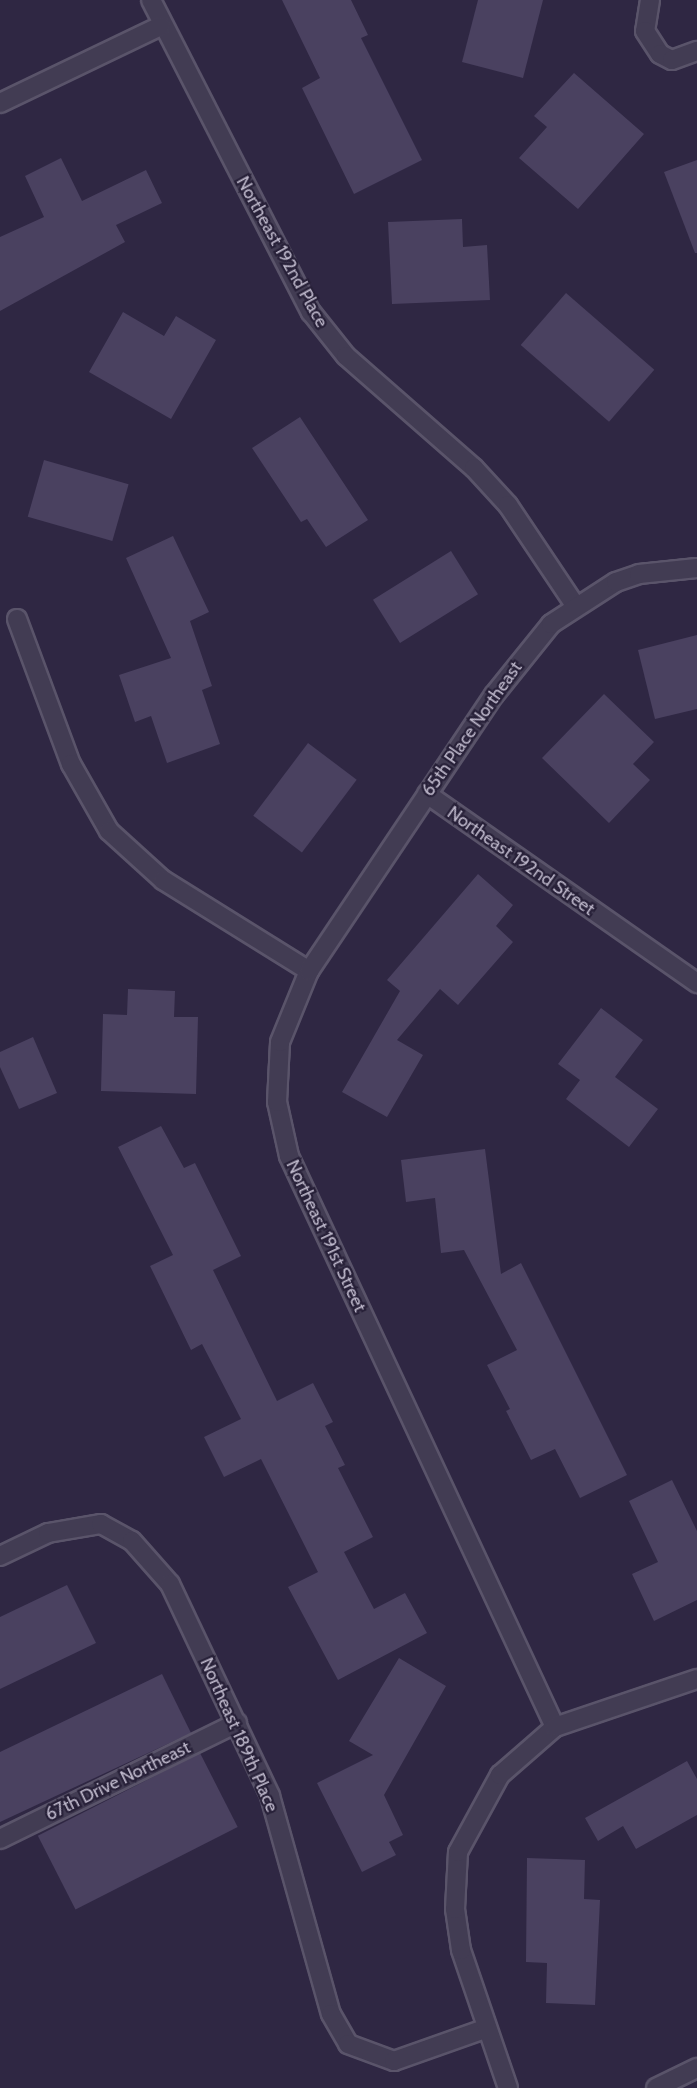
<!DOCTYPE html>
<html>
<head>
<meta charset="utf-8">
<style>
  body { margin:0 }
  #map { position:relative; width:697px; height:2088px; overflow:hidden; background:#2f2743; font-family:Cabin,sans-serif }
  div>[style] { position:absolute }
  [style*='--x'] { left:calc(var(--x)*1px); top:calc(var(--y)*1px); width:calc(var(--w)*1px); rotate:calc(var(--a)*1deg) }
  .building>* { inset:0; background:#4a4160; transform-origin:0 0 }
  .roads { filter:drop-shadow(2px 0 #5a546a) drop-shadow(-2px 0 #5a546a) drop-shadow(0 2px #5a546a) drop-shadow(0 -2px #5a546a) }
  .minor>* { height:18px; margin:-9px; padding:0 9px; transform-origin:9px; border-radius:9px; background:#423c53 }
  span { translate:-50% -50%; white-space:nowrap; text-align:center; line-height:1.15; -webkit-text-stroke:4.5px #272038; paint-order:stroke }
  .street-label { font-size:18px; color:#bfb9cc }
</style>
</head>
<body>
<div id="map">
  <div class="building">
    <div style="clip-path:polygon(282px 0,351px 0,368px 35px,361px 38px,422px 160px,354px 194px,302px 88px,320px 78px)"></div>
    <div style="clip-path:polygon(478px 0,543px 0,523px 78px,462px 62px)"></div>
    <div style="clip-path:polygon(574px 73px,644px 134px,578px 209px,519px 158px,547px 127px,534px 116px)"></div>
    <div style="clip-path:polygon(61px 158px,82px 201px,146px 170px,162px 203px,116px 225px,125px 242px,0 311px,0 237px,44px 217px,25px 176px)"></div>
    <div style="clip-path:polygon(697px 160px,697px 253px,695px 253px,664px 172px)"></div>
    <div style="clip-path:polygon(462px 219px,463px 247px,487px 245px,490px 300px,392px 304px,388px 222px)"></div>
    <div style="left:566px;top:293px;width:117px;height:69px;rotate:41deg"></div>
    <div style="clip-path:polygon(123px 312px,164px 336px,176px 316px,216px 340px,171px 419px,89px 372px)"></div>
    <div style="clip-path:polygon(300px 417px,368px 520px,326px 547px,307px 519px,301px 522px,252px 448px)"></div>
    <div style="left:44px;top:460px;width:88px;height:59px;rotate:16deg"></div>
    <div style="clip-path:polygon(173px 536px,209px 612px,190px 621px,212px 686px,202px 690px,220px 744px,167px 763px,151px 716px,135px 722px,119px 675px,171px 658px,126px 558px)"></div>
    <div style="left:451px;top:551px;width:51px;height:92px;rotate:58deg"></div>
    <div style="clip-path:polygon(697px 635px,697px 709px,655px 719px,638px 650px)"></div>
    <div style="clip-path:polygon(604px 694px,654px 742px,633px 764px,650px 780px,609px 823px,542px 758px)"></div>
    <div style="left:308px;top:743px;width:61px;height:91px;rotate:37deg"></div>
    <div style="clip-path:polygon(478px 874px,513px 905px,496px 926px,513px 942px,458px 1005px,440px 989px,397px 1040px,423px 1055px,387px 1117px,342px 1092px,400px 991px,387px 980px)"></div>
    <div style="clip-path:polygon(128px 989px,175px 991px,174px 1017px,198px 1017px,196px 1094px,101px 1091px,103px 1014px,127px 1015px)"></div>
    <div style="clip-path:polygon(601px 1008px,643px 1040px,615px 1077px,658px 1109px,629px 1147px,566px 1099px,580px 1080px,558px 1064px)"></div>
    <div style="clip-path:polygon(33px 1037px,57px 1093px,19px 1109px,0 1067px,0 1052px)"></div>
    <div style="clip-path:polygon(161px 1126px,184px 1168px,195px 1163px,241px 1256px,213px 1270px,277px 1401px,313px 1383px,333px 1422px,325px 1426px,345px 1465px,338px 1468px,373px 1537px,344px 1552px,374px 1609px,405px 1593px,427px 1633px,338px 1680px,288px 1587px,318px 1572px,261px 1459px,224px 1477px,204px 1437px,241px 1419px,202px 1344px,191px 1350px,150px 1266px,173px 1255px,118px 1147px)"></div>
    <div style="clip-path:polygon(485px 1149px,501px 1274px,521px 1263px,627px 1475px,580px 1498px,555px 1449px,531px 1460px,506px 1411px,510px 1409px,487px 1365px,517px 1350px,464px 1250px,441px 1253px,435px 1198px,406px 1202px,401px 1160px)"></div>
    <div style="clip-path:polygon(672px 1480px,697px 1531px,697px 1600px,654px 1621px,632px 1574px,658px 1562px,629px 1501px)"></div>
    <div style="clip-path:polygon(67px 1585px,96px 1643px,0 1689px,0 1617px)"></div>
    <div style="clip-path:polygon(399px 1658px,446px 1686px,384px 1795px,403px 1835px,389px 1842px,396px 1855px,362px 1872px,317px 1783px,373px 1755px,349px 1741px)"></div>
    <div style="clip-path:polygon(162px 1674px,191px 1733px,0 1822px,0 1752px)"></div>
    <div style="left:200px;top:1753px;width:83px;height:182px;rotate:63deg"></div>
    <div style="clip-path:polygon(687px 1761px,697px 1779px,697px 1815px,636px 1849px,623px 1826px,598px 1841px,585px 1818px)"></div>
    <div style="clip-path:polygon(527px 1858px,585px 1860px,584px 1899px,600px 1900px,595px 2005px,546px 2003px,547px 1963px,526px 1962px)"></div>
  </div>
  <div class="roads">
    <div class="minor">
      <div style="--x:151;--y:0;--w:351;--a:62.9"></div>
      <div style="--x:311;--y:312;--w:56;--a:51.5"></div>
      <div style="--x:346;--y:356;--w:170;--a:41.2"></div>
      <div style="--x:474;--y:468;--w:50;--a:47.4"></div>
      <div style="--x:508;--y:505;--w:120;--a:56.2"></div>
      <div style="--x:650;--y:0;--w:31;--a:99"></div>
      <div style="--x:645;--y:31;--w:27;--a:57"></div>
      <div style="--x:660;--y:54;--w:13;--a:27"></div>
      <div style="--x:672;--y:60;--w:27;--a:-20"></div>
      <div style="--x:0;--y:103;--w:178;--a:-25.6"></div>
      <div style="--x:17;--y:619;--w:155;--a:69.6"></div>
      <div style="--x:71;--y:764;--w:77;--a:60.4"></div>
      <div style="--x:109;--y:831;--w:73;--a:42.2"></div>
      <div style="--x:163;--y:880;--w:172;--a:31.9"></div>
      <div style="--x:427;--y:794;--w:330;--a:35"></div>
      <div style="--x:0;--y:1556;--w:53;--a:-25.6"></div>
      <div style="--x:48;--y:1533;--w:54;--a:-9.6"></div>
      <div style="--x:101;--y:1524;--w:35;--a:29"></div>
      <div style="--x:132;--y:1541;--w:57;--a:48.5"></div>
      <div style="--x:170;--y:1584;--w:234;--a:64.7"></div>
      <div style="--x:270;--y:1796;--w:226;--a:74.4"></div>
      <div style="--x:331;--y:2014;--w:34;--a:60"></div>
      <div style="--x:348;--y:2044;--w:49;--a:20.3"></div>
      <div style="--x:394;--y:2061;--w:96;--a:-19.4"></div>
      <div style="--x:555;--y:1727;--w:630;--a:-114.98"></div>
      <div style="--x:289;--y:1156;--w:55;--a:-102.5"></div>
      <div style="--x:277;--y:1102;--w:60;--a:-87.1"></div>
      <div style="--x:280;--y:1042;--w:77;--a:-67.8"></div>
      <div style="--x:309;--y:971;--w:332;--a:-56.2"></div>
      <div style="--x:494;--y:695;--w:91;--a:-51.2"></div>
      <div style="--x:551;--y:624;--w:77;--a:-32.9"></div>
      <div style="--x:616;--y:582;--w:24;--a:-19"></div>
      <div style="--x:639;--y:574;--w:58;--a:-5.9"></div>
      <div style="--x:0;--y:1839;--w:264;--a:-26.1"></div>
      <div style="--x:508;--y:2088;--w:146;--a:-108.8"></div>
      <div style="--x:461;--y:1950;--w:41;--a:-98.3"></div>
      <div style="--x:455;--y:1909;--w:57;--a:-87"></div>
      <div style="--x:458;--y:1852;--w:88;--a:-61.4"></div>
      <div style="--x:500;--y:1775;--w:73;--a:-41.1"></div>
      <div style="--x:555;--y:1727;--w:150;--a:-18.7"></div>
      <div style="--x:656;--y:2088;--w:46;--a:-26"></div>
    </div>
  </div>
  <div class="street-label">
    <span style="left:282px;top:252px;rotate:61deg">Northeast 192nd Place</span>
    <span style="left:472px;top:729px;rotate:-55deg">65th Place Northeast</span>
    <span style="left:521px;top:861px;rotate:35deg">Northeast 192nd Street</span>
    <span style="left:326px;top:1236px;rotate:65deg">Northeast 191st Street</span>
    <span style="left:239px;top:1735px;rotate:66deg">Northeast 189th Place</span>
    <span style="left:118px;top:1781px;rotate:-26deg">67th Drive Northeast</span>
  </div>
</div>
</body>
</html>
